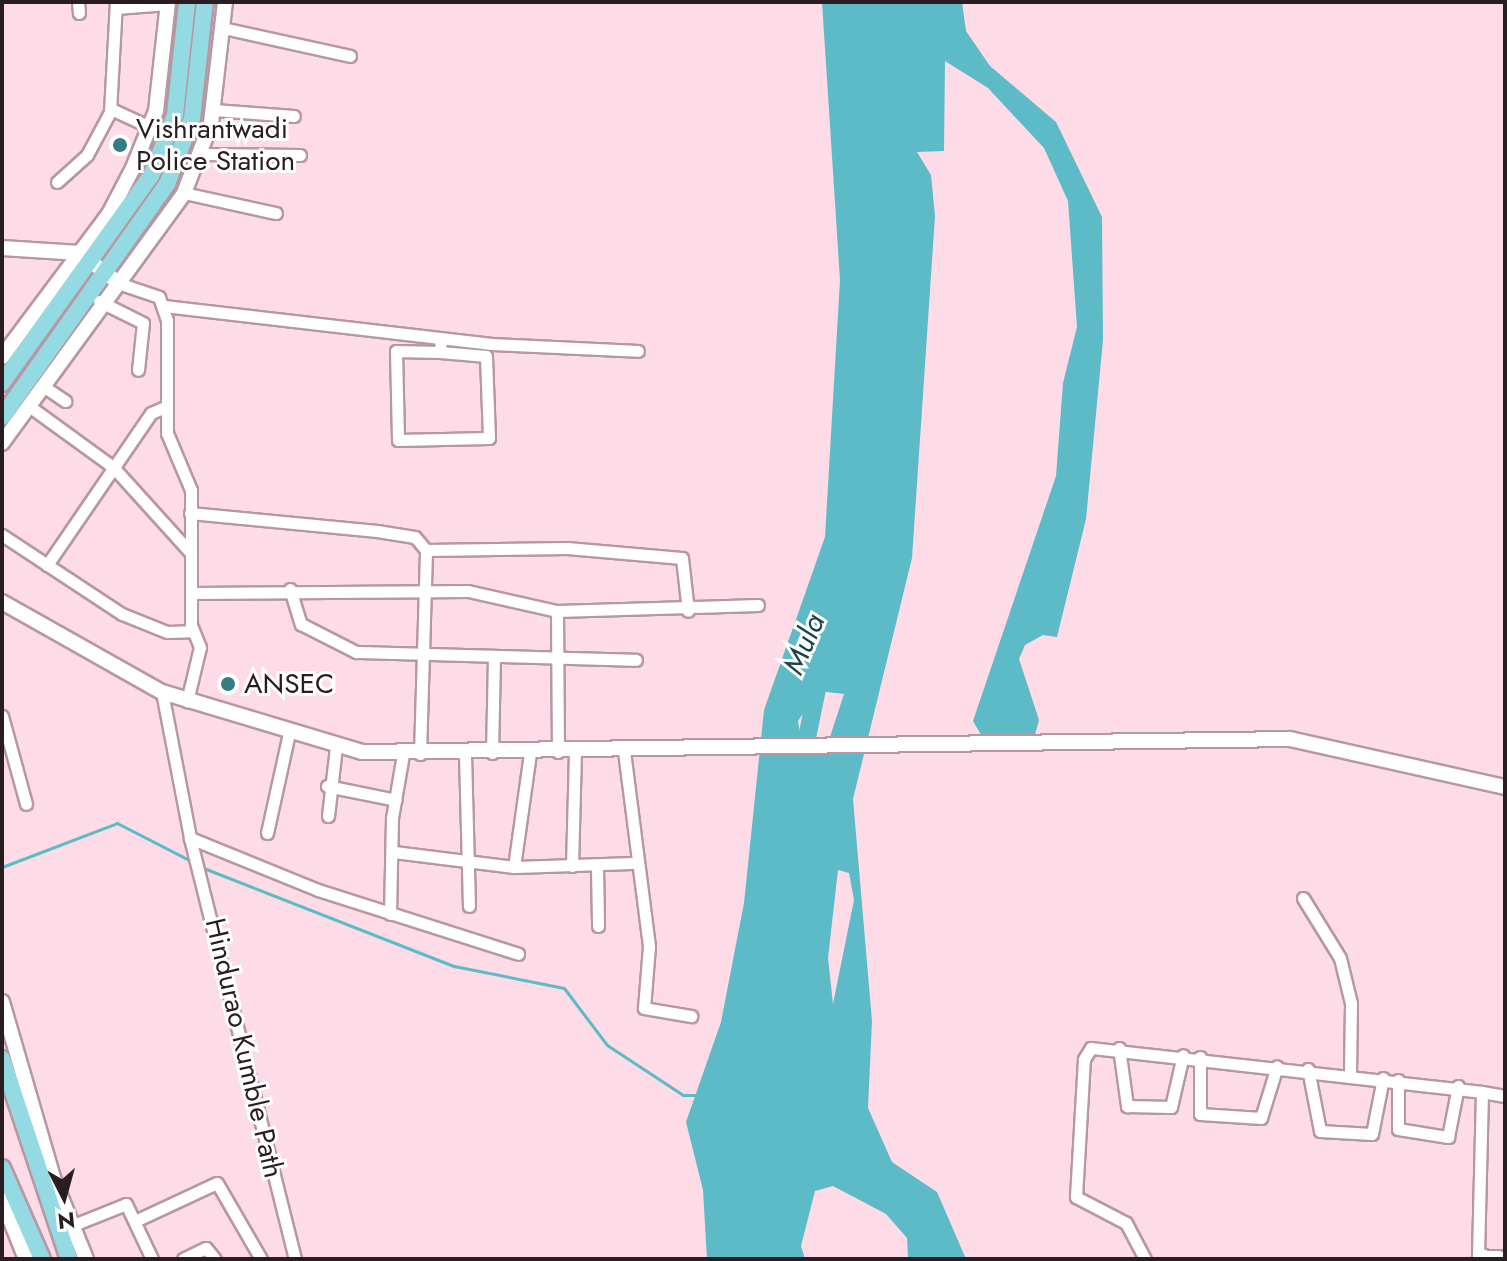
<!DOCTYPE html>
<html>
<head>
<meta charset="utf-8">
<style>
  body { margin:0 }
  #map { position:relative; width:1507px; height:1261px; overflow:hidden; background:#fddbe7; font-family:Jost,sans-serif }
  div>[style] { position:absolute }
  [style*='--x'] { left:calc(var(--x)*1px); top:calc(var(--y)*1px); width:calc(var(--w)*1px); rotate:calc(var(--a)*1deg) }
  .water>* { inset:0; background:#5cbbc6 }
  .stream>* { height:3px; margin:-1.5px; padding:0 1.5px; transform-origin:1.5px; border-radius:1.5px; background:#5cbbc6 }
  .river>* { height:18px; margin:-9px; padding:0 9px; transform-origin:9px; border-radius:9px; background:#5cbbc6 }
  .roads { filter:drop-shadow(2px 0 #b697a2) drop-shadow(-2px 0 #b697a2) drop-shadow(0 2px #b697a2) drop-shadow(0 -2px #b697a2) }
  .minor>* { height:11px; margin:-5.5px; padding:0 5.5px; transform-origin:5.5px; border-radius:5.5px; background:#fff }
  .tertiary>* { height:14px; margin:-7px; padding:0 7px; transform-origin:7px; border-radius:7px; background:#fff }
  .primary>* { height:16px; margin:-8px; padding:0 8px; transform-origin:8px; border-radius:8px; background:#94dae2 }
  .dots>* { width:22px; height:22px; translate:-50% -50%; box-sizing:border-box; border:4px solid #fff; border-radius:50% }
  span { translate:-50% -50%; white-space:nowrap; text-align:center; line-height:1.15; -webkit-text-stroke:6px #fff; paint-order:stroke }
  .poi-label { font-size:28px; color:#2a1d22 }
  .left { translate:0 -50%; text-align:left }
  .street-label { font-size:28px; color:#2a1d22 }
  .water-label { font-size:30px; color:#194549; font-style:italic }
  .frame { position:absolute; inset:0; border:4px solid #2a1d22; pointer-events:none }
  .north { position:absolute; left:24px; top:1157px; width:80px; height:80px; -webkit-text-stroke:6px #fff; paint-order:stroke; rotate:174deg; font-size:22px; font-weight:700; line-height:32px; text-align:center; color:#2a1d22 }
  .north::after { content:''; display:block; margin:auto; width:28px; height:36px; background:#2a1d22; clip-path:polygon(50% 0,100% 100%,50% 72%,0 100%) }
</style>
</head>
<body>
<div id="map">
  <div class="water">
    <div style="clip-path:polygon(evenodd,822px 2px,962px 2px,966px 31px,990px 66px,1056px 122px,1102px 217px,1103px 340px,1086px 519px,1057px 637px,1043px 635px,1025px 645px,1019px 659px,1039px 720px,1033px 742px,986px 743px,973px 721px,1056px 476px,1063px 383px,1077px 327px,1068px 201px,1044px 148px,988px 88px,945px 61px,944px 151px,917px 152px,931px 175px,935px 216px,912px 558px,853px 799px,872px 1021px,868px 1108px,892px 1162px,937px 1192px,966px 1259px,908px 1259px,907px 1238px,886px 1214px,833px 1186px,815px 1191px,801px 1246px,805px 1259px,707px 1259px,703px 1190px,686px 1122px,721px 1022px,744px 903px,764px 710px,825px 537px,840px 280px,822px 2px,818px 691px,844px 694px,826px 749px,803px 752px,798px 721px,818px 691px,822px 2px,838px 870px,849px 873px,854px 900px,833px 1004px,828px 958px,838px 870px)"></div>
  </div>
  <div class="stream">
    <div style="--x:2;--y:867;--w:123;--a:-20.9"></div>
    <div style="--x:117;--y:823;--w:83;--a:27.2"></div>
    <div style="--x:201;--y:867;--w:272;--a:21.4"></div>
    <div style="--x:454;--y:966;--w:112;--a:11.3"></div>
    <div style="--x:564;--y:988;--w:71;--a:53"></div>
    <div style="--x:607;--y:1045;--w:91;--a:33.3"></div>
    <div style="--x:683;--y:1095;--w:13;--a:0"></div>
  </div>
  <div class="river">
    <div style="--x:802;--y:762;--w:90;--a:-78.4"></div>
  </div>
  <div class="roads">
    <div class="minor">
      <div style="--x:78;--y:2;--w:11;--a:85"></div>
      <div style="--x:116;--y:8;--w:52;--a:-4.4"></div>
      <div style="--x:223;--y:28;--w:130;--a:12.4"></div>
      <div style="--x:111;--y:109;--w:43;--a:24.8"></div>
      <div style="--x:214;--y:110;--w:80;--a:4.3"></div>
      <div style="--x:201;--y:154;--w:99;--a:0.6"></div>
      <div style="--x:57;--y:182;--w:40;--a:-42"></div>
      <div style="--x:87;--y:155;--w:49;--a:-61.9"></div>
      <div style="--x:110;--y:112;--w:110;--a:-86.9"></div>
      <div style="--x:184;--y:193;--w:94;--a:12.3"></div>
      <div style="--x:115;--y:282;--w:46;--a:18.8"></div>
      <div style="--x:159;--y:297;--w:24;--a:71"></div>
      <div style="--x:167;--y:320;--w:113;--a:90"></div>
      <div style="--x:167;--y:433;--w:62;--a:67.2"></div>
      <div style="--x:191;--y:490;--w:135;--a:90"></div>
      <div style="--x:191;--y:625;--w:24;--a:68"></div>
      <div style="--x:200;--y:647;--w:56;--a:103.5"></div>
      <div style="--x:99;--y:301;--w:49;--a:26.6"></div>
      <div style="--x:143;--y:323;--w:47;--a:96.1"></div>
      <div style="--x:164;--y:306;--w:330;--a:6.6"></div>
      <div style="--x:492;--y:344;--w:146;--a:2.7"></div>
      <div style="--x:440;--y:352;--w:44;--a:-178.7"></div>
      <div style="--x:396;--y:351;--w:89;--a:88.7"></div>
      <div style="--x:398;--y:440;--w:91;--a:-1.3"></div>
      <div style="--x:489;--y:438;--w:82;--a:-92.1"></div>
      <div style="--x:486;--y:356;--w:46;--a:-175"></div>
      <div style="--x:440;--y:352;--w:13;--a:-86"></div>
      <div style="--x:43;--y:386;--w:27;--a:34"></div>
      <div style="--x:29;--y:406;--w:104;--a:36"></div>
      <div style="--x:113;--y:467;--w:112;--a:47.9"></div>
      <div style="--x:190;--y:513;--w:188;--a:5.5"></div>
      <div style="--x:377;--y:531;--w:38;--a:9"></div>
      <div style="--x:415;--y:537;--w:17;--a:50"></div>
      <div style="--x:426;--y:550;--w:141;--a:-0.8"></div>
      <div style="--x:567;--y:548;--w:115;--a:5"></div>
      <div style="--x:682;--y:558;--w:53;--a:83.5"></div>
      <div style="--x:2;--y:535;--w:144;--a:33.4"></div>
      <div style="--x:122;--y:614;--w:48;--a:21.8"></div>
      <div style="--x:167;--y:632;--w:24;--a:-2"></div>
      <div style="--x:47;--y:565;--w:184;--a:-55.6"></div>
      <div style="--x:151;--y:413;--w:15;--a:-23"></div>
      <div style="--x:290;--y:589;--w:37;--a:73"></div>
      <div style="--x:301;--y:624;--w:62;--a:27"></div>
      <div style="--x:356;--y:652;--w:280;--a:1.6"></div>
      <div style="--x:192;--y:593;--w:276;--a:-0.4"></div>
      <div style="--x:468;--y:591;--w:91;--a:12.7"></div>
      <div style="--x:557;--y:611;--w:201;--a:-1.7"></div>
      <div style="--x:557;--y:611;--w:141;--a:89.6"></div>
      <div style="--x:162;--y:692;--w:149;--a:79.1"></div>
      <div style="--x:190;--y:838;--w:434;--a:76"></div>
      <div style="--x:2;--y:716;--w:91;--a:74.7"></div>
      <div style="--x:624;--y:751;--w:197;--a:82.7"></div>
      <div style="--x:649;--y:946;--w:62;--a:94.6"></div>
      <div style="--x:644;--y:1008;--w:48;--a:9.7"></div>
      <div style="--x:492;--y:753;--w:93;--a:-88.8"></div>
      <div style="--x:420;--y:754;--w:204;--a:-88.3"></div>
      <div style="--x:465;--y:754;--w:152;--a:88.5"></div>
      <div style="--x:327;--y:786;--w:70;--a:11.5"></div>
      <div style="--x:328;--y:816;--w:69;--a:-83.4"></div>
      <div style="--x:267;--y:833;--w:102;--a:-77.6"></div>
      <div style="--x:190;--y:838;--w:138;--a:22.1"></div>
      <div style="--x:318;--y:890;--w:210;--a:17.7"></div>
      <div style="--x:394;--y:852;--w:121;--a:7.1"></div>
      <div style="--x:514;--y:867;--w:120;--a:-1.9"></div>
      <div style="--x:572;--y:866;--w:114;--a:-88.5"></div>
      <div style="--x:597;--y:866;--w:60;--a:89"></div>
      <div style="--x:514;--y:867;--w:115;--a:-82"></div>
      <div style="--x:1303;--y:898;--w:70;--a:58.3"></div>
      <div style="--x:1340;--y:958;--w:46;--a:76.3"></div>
      <div style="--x:1351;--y:1003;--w:71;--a:90.8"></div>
      <div style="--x:390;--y:914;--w:96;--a:-88.8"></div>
      <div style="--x:392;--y:818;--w:65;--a:-80.2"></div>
      <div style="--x:1119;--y:1048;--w:59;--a:82.1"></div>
      <div style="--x:1127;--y:1106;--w:44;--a:1.3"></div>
      <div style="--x:1171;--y:1107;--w:53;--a:-77"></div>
      <div style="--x:1200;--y:1057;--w:57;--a:90"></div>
      <div style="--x:1200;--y:1114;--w:61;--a:3.8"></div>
      <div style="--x:1261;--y:1118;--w:54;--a:-72.9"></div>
      <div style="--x:1308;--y:1069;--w:63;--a:79"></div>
      <div style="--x:1320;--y:1131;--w:52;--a:3.3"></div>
      <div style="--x:1372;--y:1134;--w:57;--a:-78.9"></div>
      <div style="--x:1398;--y:1080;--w:49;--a:90"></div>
      <div style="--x:1398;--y:1129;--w:51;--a:9.1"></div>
      <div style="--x:1448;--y:1137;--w:52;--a:-78.9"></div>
      <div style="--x:1482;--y:1092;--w:23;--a:10"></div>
      <div style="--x:135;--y:1221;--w:90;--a:-24.9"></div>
      <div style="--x:217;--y:1183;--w:88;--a:59.9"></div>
      <div style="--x:71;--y:1226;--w:59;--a:-21.8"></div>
      <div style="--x:126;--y:1204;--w:61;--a:64.7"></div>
      <div style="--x:1479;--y:1255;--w:26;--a:4"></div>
      <div style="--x:183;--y:1259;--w:25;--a:-26"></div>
      <div style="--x:206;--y:1248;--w:14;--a:51"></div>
      <div style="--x:1145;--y:1259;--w:41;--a:-117.8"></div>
      <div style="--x:1126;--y:1223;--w:56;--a:-152.5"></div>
      <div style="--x:1076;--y:1197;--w:138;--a:-86.7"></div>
      <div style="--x:1084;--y:1059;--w:13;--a:-58"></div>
      <div style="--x:1091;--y:1048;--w:393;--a:6.4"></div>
      <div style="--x:1482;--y:1092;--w:167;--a:91.4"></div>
    </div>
    <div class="tertiary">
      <div style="--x:2;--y:248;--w:78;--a:3.7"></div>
      <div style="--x:80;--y:253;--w:41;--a:38"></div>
      <div style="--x:2;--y:357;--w:179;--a:-53.2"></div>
      <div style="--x:109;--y:214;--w:52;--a:-62.4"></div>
      <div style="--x:133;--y:168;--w:61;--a:-68"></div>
      <div style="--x:156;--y:111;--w:110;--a:-83.7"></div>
      <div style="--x:2;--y:443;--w:309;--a:-53.9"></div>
      <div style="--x:184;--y:193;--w:75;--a:-68.9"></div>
      <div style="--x:211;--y:123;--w:122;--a:-83.4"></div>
      <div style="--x:2;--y:602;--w:184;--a:29.4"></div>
      <div style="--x:162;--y:692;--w:209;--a:16.7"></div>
      <div style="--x:362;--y:752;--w:928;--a:-0.8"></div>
      <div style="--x:1290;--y:739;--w:220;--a:12.6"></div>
      <div style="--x:2;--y:1002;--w:183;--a:73.8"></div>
      <div style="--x:53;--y:1178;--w:87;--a:67.8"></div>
      <div style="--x:2;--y:1199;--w:65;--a:68.2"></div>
    </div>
    <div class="primary">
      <div style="--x:2;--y:383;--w:255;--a:-54.3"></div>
      <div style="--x:151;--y:176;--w:66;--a:-68.5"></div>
      <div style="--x:175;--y:115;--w:114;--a:-83.9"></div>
      <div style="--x:2;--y:417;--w:286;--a:-54.7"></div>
      <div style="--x:167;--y:184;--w:70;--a:-69"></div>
      <div style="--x:192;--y:119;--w:118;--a:-83.7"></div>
      <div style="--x:2;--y:1059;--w:211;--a:71.5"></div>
      <div style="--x:2;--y:1168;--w:99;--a:66.3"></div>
    </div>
  </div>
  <div class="dots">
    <div style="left:120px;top:145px;background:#357d84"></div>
    <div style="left:228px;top:684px;background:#357d84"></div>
  </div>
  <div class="poi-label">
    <span class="left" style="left:136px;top:145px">Vishrantwadi<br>Police Station</span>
    <span class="left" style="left:244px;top:684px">ANSEC</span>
  </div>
  <div class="street-label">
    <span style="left:244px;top:1048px;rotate:77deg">Hindurao Kumble Path</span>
  </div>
  <div class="water-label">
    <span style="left:804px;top:644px;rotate:-67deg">Mula</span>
  </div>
  <div class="frame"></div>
  <div class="north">N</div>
</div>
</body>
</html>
